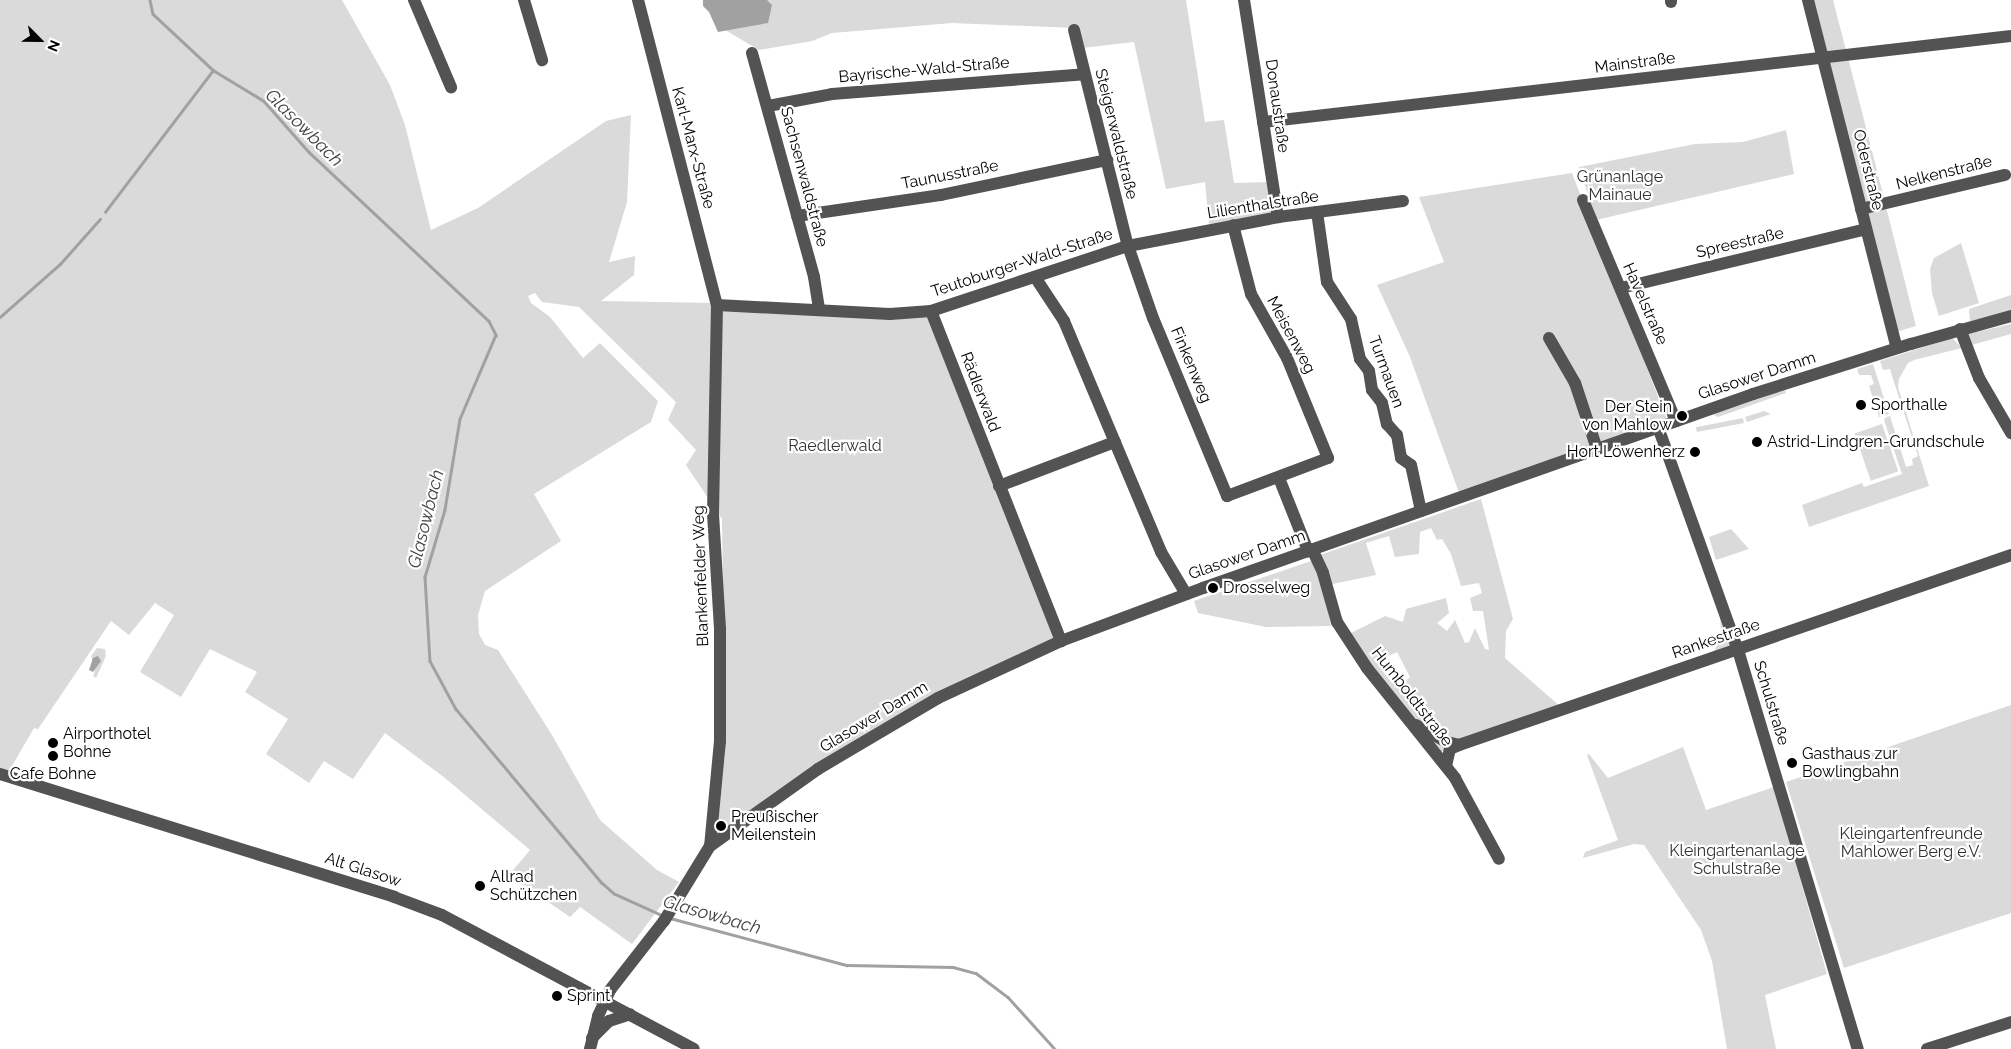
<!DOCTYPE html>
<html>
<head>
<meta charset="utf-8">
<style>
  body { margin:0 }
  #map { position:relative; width:2011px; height:1049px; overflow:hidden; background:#fff; font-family:Raleway,sans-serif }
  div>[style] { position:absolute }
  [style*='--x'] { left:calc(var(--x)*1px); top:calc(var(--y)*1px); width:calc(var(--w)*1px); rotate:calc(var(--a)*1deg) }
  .green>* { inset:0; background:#dadada; transform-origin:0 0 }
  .water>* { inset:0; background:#a1a1a1 }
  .stream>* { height:2.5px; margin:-1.25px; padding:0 1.25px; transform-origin:1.25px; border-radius:1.25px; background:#a1a1a1 }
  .minor>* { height:12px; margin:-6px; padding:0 6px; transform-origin:6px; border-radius:6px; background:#535353 }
  .dots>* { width:14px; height:14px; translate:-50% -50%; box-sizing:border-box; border:2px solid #fff; border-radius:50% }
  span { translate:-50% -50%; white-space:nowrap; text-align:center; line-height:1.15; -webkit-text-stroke:4.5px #fff; paint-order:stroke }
  .street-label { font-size:16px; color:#000 }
  .park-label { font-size:16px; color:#313131 }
  .poi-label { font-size:16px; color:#000 }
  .left { translate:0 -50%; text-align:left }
  .right { translate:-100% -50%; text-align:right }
  .water-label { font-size:18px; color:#424242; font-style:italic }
  .north { position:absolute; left:15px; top:15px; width:50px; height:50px; -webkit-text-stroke:4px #fff; paint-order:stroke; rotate:113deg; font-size:14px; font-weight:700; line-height:20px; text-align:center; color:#000 }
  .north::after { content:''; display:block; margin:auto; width:18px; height:22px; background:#000; clip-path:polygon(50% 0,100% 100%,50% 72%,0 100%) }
</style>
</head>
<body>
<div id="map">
  <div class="green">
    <div style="clip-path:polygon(0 0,342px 0,390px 85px,405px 125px,431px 230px,478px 208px,606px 121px,631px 115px,627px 202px,609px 262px,635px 256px,634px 275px,601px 301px,715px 303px,929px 315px,1055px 640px,1017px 656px,722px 829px,718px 824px,725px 754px,722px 519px,686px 465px,696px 450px,668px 420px,676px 402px,579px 307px,542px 302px,535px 293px,528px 296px,531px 303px,550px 317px,583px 358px,600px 343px,658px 401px,651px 422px,534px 494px,561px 541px,485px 591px,478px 615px,479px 634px,485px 645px,498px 650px,552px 735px,600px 820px,657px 870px,679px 882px,632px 944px,580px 907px,570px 917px,509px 875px,530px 850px,445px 778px,385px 733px,353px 779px,324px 761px,309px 783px,266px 754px,288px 719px,245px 692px,257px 672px,210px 649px,181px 697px,140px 672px,174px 615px,155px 603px,129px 635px,111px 621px,38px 729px,34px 728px,8px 773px,0 771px)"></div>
    <div style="clip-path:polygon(727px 0,1186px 0,1205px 122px,1224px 120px,1234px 183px,1269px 182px,1274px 214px,1209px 224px,1205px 182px,1166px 189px,1134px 42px,1082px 48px,1075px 28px,952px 23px,832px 33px,812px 41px,759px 50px,727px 31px,724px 22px)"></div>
    <div style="clip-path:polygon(1812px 0,1833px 0,1871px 147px,1916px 326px,1896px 332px)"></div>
    <div style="clip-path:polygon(1786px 130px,1794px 174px,1596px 220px,1579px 167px,1695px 144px,1743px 142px)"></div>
    <div style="clip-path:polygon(1572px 173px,1667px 420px,1459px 493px,1410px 357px,1377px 285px,1444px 262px,1419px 197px)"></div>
    <div style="clip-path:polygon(1961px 243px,1979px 303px,1939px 316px,1932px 293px,1930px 269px,1934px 258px)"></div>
    <div style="clip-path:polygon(2011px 295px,2011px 313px,1970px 321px,1969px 309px)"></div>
    <div style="clip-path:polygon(2011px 324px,2011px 334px,1968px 346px,1968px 334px)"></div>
    <div style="clip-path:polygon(1952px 338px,1962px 348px,1914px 360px,1908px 363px,1899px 379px,1898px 387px,1929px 486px,1809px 527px,1802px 505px,1862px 483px,1864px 487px,1902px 474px,1884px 420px,1886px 417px,1890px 416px,1906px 467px,1913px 465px,1912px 459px,1918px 456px,1893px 379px,1890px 369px,1883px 370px,1880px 361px)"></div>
    <div style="clip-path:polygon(1873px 364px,1889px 414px,1879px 417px,1869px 386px,1874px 384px,1871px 375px,1859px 375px,1857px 369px)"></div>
    <div style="clip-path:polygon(1784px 387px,1786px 393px,1718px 417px,1714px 415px,1713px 412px)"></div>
    <div style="clip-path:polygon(1764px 411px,1771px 414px,1747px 422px,1745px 417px)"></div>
    <div style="left:1743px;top:418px;width:5px;height:48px;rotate:79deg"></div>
    <div style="left:1882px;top:424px;width:50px;height:29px;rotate:71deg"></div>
    <div style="clip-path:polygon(evenodd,1481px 499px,1513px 619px,1506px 631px,1505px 658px,1562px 708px,1440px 752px,1387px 690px,1351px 633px,1385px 616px,1403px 622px,1406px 609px,1446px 598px,1449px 613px,1437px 623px,1447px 631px,1455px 620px,1465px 643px,1469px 642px,1475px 628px,1485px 649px,1489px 650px,1483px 611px,1473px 611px,1470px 598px,1482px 593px,1479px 583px,1461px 586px,1451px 554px,1442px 539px,1437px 540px,1431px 528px,1420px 532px,1419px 554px,1395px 557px,1389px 536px,1366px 543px,1376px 575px,1328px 585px,1317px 556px,1481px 499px,1397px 652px,1410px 677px,1399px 687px,1378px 661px,1397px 652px)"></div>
    <div style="clip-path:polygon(1731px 529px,1749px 549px,1716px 560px,1709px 537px)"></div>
    <div style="clip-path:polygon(1311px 561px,1320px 574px,1331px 626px,1266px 627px,1198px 613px,1194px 601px)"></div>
    <div style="clip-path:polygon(1720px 612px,1730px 645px,1728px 650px,1713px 655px,1721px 634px)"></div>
    <div style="clip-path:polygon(97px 648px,105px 649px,106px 656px,96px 678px,93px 676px,95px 671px,91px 656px)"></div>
    <div style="clip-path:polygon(2011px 705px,2011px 913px,1844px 968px,1786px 782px)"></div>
    <div style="clip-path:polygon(1683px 747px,1706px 810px,1774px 787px,1827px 974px,1765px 995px,1776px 1049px,1727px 1049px,1712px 961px,1701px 930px,1644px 845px,1634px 844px,1583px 858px,1585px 852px,1618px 840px,1587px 755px,1589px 754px,1608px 778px)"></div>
  </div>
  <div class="water">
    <div style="clip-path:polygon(703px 0,767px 0,772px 5px,768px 23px,718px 32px,709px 12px,703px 6px)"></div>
    <div style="clip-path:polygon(98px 656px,101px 661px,93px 672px,89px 670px,93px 658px)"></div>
  </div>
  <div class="stream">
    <div style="--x:150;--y:0;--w:14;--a:78"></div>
    <div style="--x:153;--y:14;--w:82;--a:43"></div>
    <div style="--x:213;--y:70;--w:60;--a:31.3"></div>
    <div style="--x:264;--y:101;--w:68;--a:48.6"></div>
    <div style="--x:309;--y:152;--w:247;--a:43.2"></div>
    <div style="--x:489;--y:321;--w:16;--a:63"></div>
    <div style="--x:496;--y:335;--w:91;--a:113.2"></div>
    <div style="--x:460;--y:419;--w:92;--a:99.4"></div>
    <div style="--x:445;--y:510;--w:70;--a:106.6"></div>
    <div style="--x:425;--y:577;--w:84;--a:86.6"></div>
    <div style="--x:430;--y:661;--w:55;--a:61.6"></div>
    <div style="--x:456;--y:709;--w:226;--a:50"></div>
    <div style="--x:601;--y:882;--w:18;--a:41"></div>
    <div style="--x:615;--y:894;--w:51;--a:24.1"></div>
    <div style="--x:105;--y:212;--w:178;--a:-52.7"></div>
    <div style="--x:0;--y:317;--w:80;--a:-41.5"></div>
    <div style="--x:60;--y:264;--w:60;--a:-48.4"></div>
    <div style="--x:670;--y:918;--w:183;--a:14.9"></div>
    <div style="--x:847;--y:965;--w:106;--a:1.1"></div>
    <div style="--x:953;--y:967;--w:24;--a:15"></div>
    <div style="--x:976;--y:973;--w:40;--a:37"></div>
    <div style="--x:1008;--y:997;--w:70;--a:47.9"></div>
  </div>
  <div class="minor">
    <div style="--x:414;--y:0;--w:95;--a:67"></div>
    <div style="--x:524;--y:0;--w:63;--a:73.3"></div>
    <div style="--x:638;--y:0;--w:315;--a:75.5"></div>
    <div style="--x:717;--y:305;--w:209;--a:91.1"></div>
    <div style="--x:713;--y:514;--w:115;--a:86.5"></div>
    <div style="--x:720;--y:629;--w:112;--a:90"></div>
    <div style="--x:720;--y:741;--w:105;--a:95.4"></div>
    <div style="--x:1244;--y:0;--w:220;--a:81.1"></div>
    <div style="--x:1671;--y:0;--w:2;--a:90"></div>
    <div style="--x:1808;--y:0;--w:359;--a:75.7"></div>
    <div style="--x:1074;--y:30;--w:223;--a:76"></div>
    <div style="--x:1128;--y:246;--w:76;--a:70.9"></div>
    <div style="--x:1153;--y:318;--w:193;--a:67.4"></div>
    <div style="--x:1227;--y:496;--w:108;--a:-20.6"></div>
    <div style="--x:1328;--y:458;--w:108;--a:-112.3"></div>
    <div style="--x:1287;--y:358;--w:73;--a:-119.4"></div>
    <div style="--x:1251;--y:294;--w:71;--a:-104.6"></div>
    <div style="--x:752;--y:53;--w:232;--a:74.5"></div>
    <div style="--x:814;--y:277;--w:33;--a:81"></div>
    <div style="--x:768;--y:106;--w:65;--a:-10.6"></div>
    <div style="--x:832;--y:94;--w:253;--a:-4.5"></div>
    <div style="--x:1263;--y:122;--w:753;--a:-6.56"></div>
    <div style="--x:1583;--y:200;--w:240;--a:67.2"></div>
    <div style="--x:1861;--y:209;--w:148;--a:-13.3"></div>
    <div style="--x:1317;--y:212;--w:71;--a:81.9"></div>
    <div style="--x:1327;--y:282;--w:44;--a:57"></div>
    <div style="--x:1351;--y:319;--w:41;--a:77.3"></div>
    <div style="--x:1360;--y:359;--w:15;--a:53"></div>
    <div style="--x:1369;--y:371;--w:19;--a:81"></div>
    <div style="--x:1372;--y:390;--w:16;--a:52"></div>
    <div style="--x:1382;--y:403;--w:22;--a:77"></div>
    <div style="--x:1387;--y:424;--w:15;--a:48"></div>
    <div style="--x:1397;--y:435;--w:23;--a:80"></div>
    <div style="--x:1401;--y:458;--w:12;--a:35"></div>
    <div style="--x:1411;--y:465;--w:47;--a:77.7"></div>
    <div style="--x:797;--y:216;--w:146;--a:-8.3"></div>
    <div style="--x:941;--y:195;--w:170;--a:-11.9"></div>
    <div style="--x:1035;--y:277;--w:53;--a:56.6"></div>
    <div style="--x:1064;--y:321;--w:251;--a:67.2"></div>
    <div style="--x:1161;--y:552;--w:49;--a:59.2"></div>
    <div style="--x:1621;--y:288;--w:252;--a:-13.5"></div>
    <div style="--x:717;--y:305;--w:173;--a:3"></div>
    <div style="--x:890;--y:314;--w:41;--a:-4.2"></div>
    <div style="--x:931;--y:311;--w:207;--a:-18.3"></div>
    <div style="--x:1128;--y:246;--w:153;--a:-10.9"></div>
    <div style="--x:1278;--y:217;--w:126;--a:-7.3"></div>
    <div style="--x:931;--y:311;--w:355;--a:68.5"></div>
    <div style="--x:1960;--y:329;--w:53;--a:68.8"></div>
    <div style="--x:1979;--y:378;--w:64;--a:59.8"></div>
    <div style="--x:1549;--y:338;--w:52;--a:60"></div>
    <div style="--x:1575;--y:383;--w:70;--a:71.6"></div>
    <div style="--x:1658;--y:427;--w:237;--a:70.3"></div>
    <div style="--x:1738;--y:650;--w:417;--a:73.3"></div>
    <div style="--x:1279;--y:478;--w:79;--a:68.3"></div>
    <div style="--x:999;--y:486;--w:124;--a:-20.8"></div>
    <div style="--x:1312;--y:549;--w:26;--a:65"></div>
    <div style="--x:1323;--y:573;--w:51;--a:74.1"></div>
    <div style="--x:1337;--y:622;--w:55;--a:56.9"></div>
    <div style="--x:1367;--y:668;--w:141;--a:51.3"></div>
    <div style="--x:1455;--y:778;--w:92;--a:61.5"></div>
    <div style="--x:1416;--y:725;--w:35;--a:29"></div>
    <div style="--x:1447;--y:742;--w:12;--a:14"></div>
    <div style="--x:1446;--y:766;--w:17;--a:-77"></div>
    <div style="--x:1450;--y:749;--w:10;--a:-24"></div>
    <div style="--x:1459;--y:745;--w:584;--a:-18.99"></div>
    <div style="--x:0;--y:774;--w:413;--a:17.3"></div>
    <div style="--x:394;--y:897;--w:51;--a:20.6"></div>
    <div style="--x:442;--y:915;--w:285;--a:28"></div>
    <div style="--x:592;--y:1038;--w:24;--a:-45"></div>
    <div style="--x:609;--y:1021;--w:22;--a:-18"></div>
    <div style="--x:590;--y:1049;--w:34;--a:-76"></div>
    <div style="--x:598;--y:1016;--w:29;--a:-65"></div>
    <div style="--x:610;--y:990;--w:88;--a:-52"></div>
    <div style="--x:664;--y:921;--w:88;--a:-58.5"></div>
    <div style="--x:710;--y:846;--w:133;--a:-35.5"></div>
    <div style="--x:818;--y:769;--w:139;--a:-30.6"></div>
    <div style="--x:938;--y:698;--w:136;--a:-24.9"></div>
    <div style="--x:1061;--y:641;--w:152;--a:-20.5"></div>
    <div style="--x:1203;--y:588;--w:583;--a:-19.43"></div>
    <div style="--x:1753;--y:394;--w:166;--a:-17.6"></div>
    <div style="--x:1911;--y:344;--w:104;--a:-15.6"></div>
    <div style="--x:1927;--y:1049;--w:88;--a:-17.8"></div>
  </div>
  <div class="dots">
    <div style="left:1861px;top:405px;background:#000"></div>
    <div style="left:1682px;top:416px;background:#000"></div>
    <div style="left:1757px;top:442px;background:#000"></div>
    <div style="left:1695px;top:452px;background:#000"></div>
    <div style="left:1213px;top:588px;background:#000"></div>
    <div style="left:53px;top:743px;background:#000"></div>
    <div style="left:53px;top:756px;background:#000"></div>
    <div style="left:1792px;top:763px;background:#000"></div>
    <div style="left:721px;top:826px;background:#000"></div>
    <div style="left:480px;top:886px;background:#000"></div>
    <div style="left:557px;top:996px;background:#000"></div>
  </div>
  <div class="street-label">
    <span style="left:1635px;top:63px;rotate:-7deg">Mainstraße</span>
    <span style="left:924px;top:70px;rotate:-5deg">Bayrische-Wald-Straße</span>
    <span style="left:1277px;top:106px;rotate:82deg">Donaustraße</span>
    <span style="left:1116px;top:134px;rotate:76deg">Steigerwaldstraße</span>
    <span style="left:693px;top:148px;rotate:75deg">Karl-Marx-Straße</span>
    <span style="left:1868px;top:170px;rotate:76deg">Oderstraße</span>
    <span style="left:1944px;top:173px;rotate:-14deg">Nelkenstraße</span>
    <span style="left:950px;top:175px;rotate:-11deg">Taunusstraße</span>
    <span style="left:804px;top:177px;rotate:75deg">Sachsenwaldstraße</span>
    <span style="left:1263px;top:205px;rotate:-9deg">Lilienthalstraße</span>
    <span style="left:1740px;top:243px;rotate:-13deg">Spreestraße</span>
    <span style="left:1022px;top:263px;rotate:-18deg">Teutoburger-Wald-Straße</span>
    <span style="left:1645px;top:304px;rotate:66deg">Havelstraße</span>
    <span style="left:1291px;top:335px;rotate:62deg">Meisenweg</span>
    <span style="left:1191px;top:365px;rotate:67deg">Finkenweg</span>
    <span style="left:1386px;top:372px;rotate:70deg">Turmauen</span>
    <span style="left:1757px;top:376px;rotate:-18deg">Glasower Damm</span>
    <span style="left:980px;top:392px;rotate:69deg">Rädlerwald</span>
    <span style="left:1247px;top:555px;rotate:-19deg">Glasower Damm</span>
    <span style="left:701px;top:576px;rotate:-92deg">Blankenfelder Weg</span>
    <span style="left:1716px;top:639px;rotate:-19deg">Rankestraße</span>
    <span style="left:1412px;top:697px;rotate:52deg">Humboldtstraße</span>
    <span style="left:1771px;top:703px;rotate:73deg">Schulstraße</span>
    <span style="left:874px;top:717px;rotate:-31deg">Glasower Damm</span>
    <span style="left:363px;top:870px;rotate:18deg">Alt Glasow</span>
  </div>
  <div class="park-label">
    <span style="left:1620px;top:186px">Grünanlage<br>Mainaue</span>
    <span style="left:835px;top:446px">Raedlerwald</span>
    <span style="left:1911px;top:843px">Kleingartenfreunde<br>Mahlower Berg e.V.</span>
    <span style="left:1737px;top:860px">Kleingartenanlage<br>Schulstraße</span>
  </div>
  <div class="poi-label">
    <span class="left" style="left:1871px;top:405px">Sporthalle</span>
    <span class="right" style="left:1672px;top:416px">Der Stein<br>von Mahlow</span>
    <span class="left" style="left:1767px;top:442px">Astrid-Lindgren-Grundschule</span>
    <span class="right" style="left:1685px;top:452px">Hort Löwenherz</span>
    <span class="left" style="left:1223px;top:588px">Drosselweg</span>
    <span class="left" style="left:63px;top:743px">Airporthotel<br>Bohne</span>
    <span class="left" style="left:1802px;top:763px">Gasthaus zur<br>Bowlingbahn</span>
    <span style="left:53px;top:774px">Cafe Bohne</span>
    <span class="left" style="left:731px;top:826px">Preußischer<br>Meilenstein</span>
    <span class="left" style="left:490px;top:886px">Allrad<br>Schützchen</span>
    <span class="left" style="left:567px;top:996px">Sprint</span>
  </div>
  <div class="water-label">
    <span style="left:304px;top:128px;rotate:45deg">Glasowbach</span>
    <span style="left:426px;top:519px;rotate:-76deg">Glasowbach</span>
    <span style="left:712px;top:915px;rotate:16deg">Glasowbach</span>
  </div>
  <div class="north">N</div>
</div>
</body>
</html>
